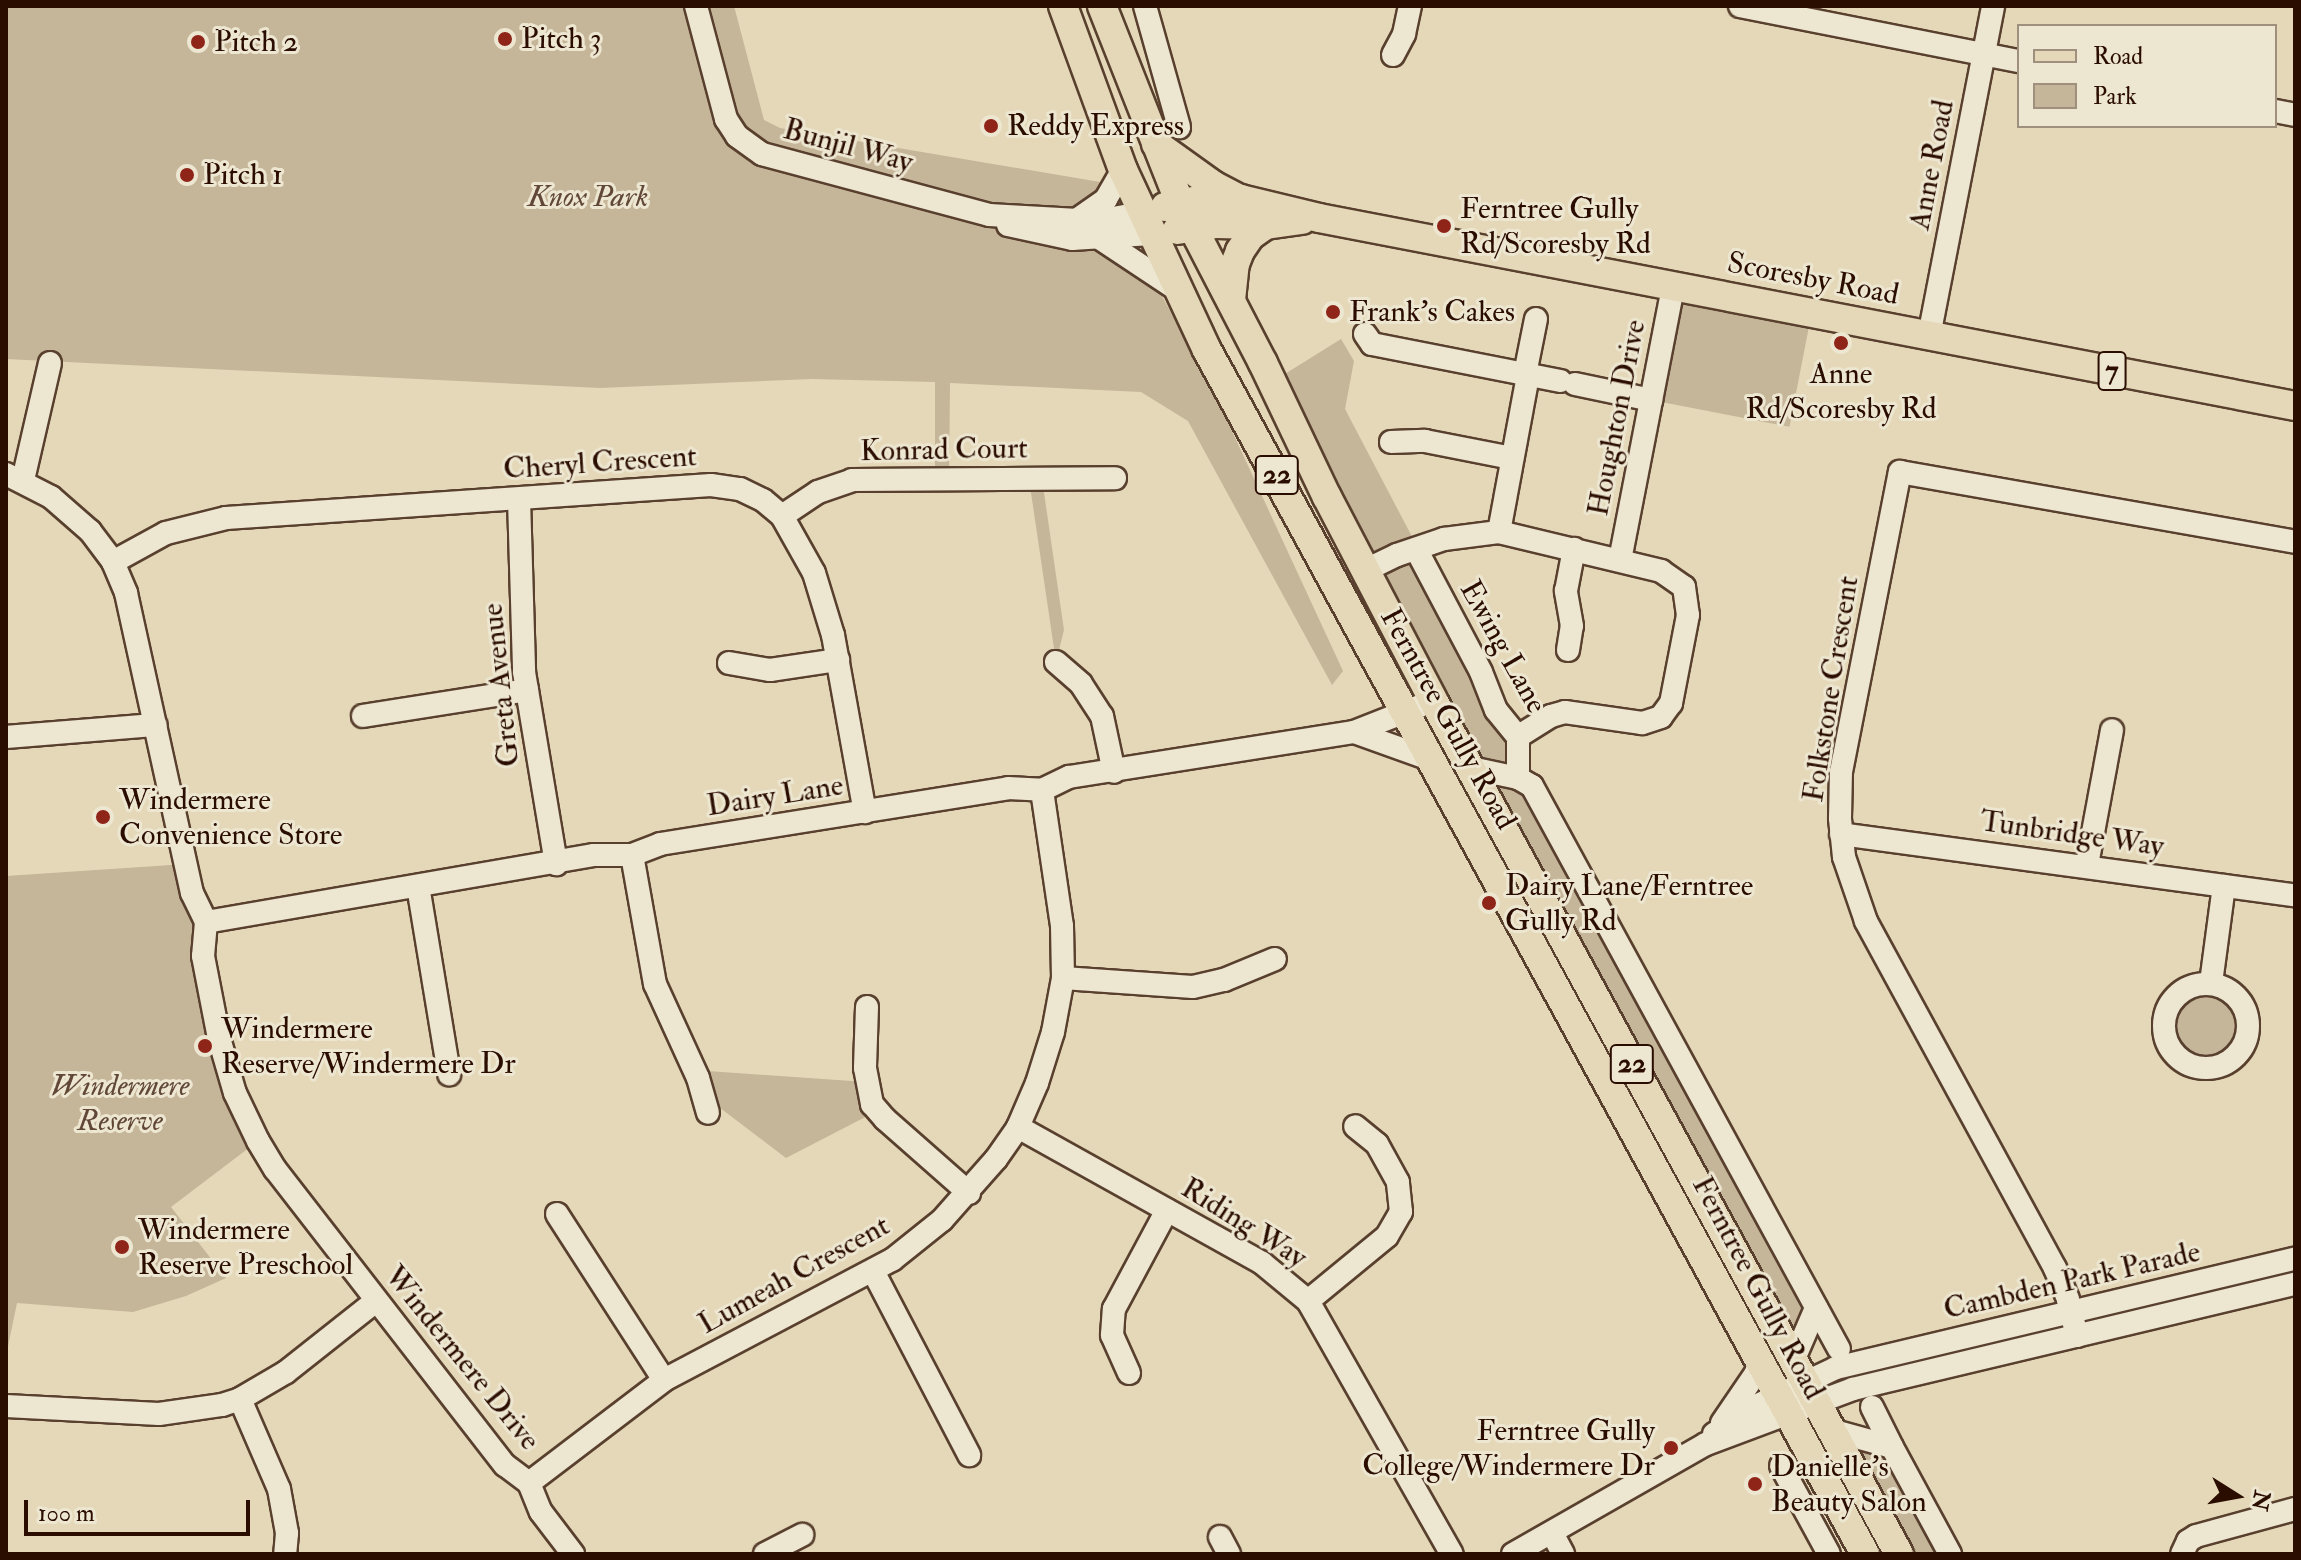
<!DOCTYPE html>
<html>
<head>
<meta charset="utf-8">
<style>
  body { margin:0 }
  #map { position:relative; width:2301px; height:1560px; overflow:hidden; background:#e4d8b8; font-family:"IM FELL Double Pica",serif }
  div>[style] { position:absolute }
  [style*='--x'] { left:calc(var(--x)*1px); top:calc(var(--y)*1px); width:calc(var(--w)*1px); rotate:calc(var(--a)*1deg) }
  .green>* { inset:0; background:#c5b599; transform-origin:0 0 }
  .round { border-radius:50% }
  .roads { filter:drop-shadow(2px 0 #59402e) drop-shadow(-2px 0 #59402e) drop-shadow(0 2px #59402e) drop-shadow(0 -2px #59402e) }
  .minor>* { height:22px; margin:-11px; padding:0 11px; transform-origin:11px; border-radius:11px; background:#ede6d1 }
  .minor>.ring { margin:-11px; padding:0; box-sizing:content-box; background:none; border:22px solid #ede6d1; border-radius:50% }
  .major>* { height:28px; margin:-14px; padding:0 14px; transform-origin:14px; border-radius:14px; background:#e4d8b8 }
  .dots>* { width:22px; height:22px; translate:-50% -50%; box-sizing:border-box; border:4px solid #ede6d1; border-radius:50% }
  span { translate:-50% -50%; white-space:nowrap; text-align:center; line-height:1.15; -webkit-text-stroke:6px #ede6d1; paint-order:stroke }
  .shield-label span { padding:2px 6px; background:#ede6d1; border:2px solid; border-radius:6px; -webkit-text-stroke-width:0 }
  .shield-label { font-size:28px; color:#2b0d00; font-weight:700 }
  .poi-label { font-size:30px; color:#2b0d00 }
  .left { translate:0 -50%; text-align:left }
  .right { translate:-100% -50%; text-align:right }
  .street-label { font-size:30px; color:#2b0d00 }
  .park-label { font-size:30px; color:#614836; font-style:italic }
  .frame { position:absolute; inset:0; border:8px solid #2b0d00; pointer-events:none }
  .legend { position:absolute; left:2017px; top:24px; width:260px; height:104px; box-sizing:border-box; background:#ede6d1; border:2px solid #9f8f7d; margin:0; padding:10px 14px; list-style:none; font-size:24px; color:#2b0d00 }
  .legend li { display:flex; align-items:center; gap:16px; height:40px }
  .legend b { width:40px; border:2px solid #9f8f7d }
  .north { position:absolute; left:2197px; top:1456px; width:80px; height:80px; -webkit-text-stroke:6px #ede6d1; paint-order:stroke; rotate:101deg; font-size:22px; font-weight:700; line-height:32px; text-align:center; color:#2b0d00 }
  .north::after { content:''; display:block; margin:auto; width:28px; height:36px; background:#2b0d00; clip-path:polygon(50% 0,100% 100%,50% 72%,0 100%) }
  .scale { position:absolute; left:24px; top:1500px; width:226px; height:36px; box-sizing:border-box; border:4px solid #2b0d00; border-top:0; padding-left:10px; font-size:24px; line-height:28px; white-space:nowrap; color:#2b0d00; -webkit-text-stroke:6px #ede6d1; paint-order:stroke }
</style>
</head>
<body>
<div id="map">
  <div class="green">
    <div style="clip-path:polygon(6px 6px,734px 6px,764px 120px,780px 128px,1100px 182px,1213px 390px,1343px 671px,1332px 685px,1188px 421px,1141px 392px,950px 383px,949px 479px,935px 479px,935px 382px,812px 379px,600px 388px,6px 359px)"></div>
    <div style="left:1673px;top:287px;width:141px;height:115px;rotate:11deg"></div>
    <div style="clip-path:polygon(1341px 339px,1354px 361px,1345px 409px,1514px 731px,1518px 778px,1816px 1308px,1794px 1359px,1272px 382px)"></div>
    <div style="clip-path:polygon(1029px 479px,1042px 479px,1064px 630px,1056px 662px)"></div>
    <div style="clip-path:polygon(186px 864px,202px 943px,258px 1141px,171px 1207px,226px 1278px,186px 1296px,133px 1312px,17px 1303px,6px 1356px,6px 876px)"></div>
    <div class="round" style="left:2164px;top:984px;width:84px;height:84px"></div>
    <div style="clip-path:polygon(694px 1070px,866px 1082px,877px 1111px,786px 1158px,703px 1095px)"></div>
    <div style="clip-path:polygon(1831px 1430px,1892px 1447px,1950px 1554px,1899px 1554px)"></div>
  </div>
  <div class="roads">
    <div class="minor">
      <div style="--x:696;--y:6;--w:117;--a:75.1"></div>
      <div style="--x:726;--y:119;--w:20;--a:57"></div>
      <div style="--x:737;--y:136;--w:31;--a:36"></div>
      <div style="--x:762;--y:154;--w:235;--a:15"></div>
      <div style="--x:989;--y:215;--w:107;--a:3.2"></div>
      <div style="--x:1096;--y:221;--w:47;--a:-9.9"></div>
      <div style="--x:1145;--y:6;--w:126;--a:74.3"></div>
      <div style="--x:1740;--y:6;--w:284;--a:11.2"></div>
      <div style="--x:1393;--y:55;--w:24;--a:-62"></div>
      <div style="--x:1404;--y:34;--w:29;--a:-78"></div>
      <div style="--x:2275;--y:111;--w:20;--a:11"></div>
      <div style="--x:1075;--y:221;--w:38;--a:-35"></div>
      <div style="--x:1106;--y:199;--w:34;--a:-60"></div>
      <div style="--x:1008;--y:225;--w:66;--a:12.3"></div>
      <div style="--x:1072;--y:239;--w:79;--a:-3.6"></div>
      <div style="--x:1101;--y:239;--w:90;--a:33.7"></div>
      <div style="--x:1365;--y:334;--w:12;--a:55"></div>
      <div style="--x:1372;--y:344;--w:192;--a:11.1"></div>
      <div style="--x:1929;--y:336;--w:336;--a:-79"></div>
      <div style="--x:1525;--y:374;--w:56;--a:-78.7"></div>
      <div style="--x:1575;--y:384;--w:78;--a:11.9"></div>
      <div style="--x:1391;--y:442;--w:34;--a:-2"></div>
      <div style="--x:1425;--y:441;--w:89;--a:11.1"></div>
      <div style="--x:6;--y:474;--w:51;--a:27.1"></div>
      <div style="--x:51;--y:497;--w:52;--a:41.1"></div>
      <div style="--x:90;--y:531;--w:39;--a:53"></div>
      <div style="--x:113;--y:562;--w:34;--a:67"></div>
      <div style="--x:126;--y:593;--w:307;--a:77.6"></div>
      <div style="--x:192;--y:893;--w:32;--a:64"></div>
      <div style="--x:206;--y:922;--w:34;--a:95"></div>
      <div style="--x:203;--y:956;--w:84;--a:79"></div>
      <div style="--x:219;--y:1038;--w:57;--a:73.8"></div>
      <div style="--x:235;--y:1093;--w:53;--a:64.4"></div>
      <div style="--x:258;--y:1141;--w:33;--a:59"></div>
      <div style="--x:275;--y:1169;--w:375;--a:52.2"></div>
      <div style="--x:505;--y:1465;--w:30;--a:37"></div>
      <div style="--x:529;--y:1483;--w:31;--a:68"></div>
      <div style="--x:541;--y:1512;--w:53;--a:52.7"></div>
      <div style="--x:23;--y:480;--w:120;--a:-77"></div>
      <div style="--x:519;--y:499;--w:173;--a:88.3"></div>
      <div style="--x:524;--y:672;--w:195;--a:80.5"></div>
      <div style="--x:782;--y:516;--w:43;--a:-33.7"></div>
      <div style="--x:818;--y:492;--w:36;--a:-19"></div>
      <div style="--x:852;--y:480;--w:263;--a:-0.4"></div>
      <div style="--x:1499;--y:532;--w:160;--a:-79.5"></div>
      <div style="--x:1416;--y:549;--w:139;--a:62.1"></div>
      <div style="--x:1481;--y:672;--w:41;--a:68.5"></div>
      <div style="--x:1496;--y:710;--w:35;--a:51"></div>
      <div style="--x:1518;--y:737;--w:41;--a:90"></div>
      <div style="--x:1620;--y:560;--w:278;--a:-79"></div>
      <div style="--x:113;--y:562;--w:60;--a:-28.7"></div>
      <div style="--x:166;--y:533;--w:62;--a:-14"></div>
      <div style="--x:226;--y:518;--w:486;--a:-3.9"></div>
      <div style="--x:711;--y:485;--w:29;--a:8"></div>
      <div style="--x:740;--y:489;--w:25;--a:26"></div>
      <div style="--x:763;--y:500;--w:25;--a:40"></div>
      <div style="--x:782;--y:516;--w:65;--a:60.7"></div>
      <div style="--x:814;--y:573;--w:65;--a:73"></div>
      <div style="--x:833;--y:635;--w:180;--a:79.8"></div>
      <div style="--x:1366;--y:570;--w:34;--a:-26"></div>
      <div style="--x:1397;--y:555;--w:50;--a:-18.8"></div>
      <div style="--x:1444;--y:539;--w:55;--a:-7.3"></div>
      <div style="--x:1499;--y:532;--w:167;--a:13.5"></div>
      <div style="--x:1661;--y:571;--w:28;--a:35"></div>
      <div style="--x:1684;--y:587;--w:28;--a:82"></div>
      <div style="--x:1688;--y:615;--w:90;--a:100.9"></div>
      <div style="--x:1671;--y:703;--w:17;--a:126"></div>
      <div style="--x:1661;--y:717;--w:20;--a:162"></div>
      <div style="--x:1642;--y:723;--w:78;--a:-171.9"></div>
      <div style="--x:1565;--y:712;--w:15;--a:164"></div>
      <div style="--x:1551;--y:716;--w:39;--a:148"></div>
      <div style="--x:1568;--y:650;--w:24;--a:-81"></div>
      <div style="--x:1572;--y:626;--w:36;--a:-100"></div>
      <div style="--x:1566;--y:591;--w:43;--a:-79.2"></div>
      <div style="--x:1056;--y:662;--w:33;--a:41"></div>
      <div style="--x:1081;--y:684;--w:38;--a:57"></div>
      <div style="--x:1102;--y:716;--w:57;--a:77.9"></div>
      <div style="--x:729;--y:663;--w:42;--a:9.7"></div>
      <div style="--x:770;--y:670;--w:69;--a:-8.4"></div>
      <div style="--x:363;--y:716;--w:166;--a:-9"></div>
      <div style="--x:1354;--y:732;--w:83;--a:19.7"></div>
      <div style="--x:6;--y:737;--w:150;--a:-4.6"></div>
      <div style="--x:1471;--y:768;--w:48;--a:12"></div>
      <div style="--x:1518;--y:778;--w:16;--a:30"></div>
      <div style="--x:1532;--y:786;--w:641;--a:61.4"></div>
      <div style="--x:1841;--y:834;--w:458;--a:7.7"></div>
      <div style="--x:632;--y:855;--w:131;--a:79.9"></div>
      <div style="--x:655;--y:984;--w:103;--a:65.4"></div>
      <div style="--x:698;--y:1078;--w:36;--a:74"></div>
      <div style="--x:2087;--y:865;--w:137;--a:-79.5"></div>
      <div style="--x:418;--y:886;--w:191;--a:80.6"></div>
      <div style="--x:206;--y:922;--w:394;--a:-9.8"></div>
      <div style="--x:594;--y:855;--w:38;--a:0"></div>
      <div style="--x:632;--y:855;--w:30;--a:-21"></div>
      <div style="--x:660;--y:844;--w:352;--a:-9.1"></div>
      <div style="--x:1008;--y:788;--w:34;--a:3"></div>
      <div style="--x:1042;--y:790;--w:30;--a:-26"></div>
      <div style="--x:1069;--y:777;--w:289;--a:-9"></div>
      <div style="--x:1354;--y:732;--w:71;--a:-21.5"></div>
      <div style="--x:1063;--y:978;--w:130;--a:4"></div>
      <div style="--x:1193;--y:987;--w:32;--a:-13"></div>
      <div style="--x:1224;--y:980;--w:55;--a:-22.4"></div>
      <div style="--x:2211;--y:983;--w:98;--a:-82.4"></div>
      <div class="ring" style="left:2164px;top:984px;width:62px;height:62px"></div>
      <div style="--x:867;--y:1007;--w:61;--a:91.9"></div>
      <div style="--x:865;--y:1068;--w:37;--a:79"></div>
      <div style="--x:872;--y:1104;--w:20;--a:49"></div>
      <div style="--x:885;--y:1119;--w:112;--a:41.4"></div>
      <div style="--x:1018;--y:1127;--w:279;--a:29.1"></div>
      <div style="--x:1262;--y:1263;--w:60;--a:39.6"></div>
      <div style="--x:1308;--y:1301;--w:291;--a:60.4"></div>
      <div style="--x:557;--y:1214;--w:197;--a:57.2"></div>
      <div style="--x:873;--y:1271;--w:208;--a:62.4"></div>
      <div style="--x:1308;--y:1301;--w:102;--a:-39.4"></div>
      <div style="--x:1387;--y:1236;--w:28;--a:-60"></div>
      <div style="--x:1401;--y:1212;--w:30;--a:-96"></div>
      <div style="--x:1398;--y:1182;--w:43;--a:-118.9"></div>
      <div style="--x:1377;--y:1144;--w:28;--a:-141"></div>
      <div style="--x:2077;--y:1336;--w:38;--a:-104"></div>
      <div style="--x:2068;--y:1299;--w:34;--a:-113"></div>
      <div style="--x:2055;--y:1268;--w:395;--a:-118.6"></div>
      <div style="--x:1866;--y:921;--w:68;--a:-109"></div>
      <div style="--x:1844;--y:857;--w:39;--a:-96"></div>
      <div style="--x:1840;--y:818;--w:46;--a:-88.8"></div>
      <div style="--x:1841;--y:772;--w:306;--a:-78.9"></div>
      <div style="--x:1900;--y:472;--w:401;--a:10"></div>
      <div style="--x:1794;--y:1359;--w:56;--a:-66.7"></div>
      <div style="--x:1129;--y:1373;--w:42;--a:-114.1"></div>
      <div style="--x:1112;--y:1335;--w:26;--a:-86"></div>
      <div style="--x:1114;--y:1309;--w:112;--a:-61.8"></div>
      <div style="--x:240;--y:1399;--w:98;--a:66.6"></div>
      <div style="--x:279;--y:1489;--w:45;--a:79.7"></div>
      <div style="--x:287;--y:1533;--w:21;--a:95"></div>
      <div style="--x:6;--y:1406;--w:153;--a:3"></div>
      <div style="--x:159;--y:1414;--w:64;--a:-8.1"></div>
      <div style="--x:222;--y:1405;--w:19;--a:-18"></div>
      <div style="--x:240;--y:1399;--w:53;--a:-30.4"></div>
      <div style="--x:286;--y:1372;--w:115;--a:-38.3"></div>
      <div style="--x:1872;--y:1407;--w:45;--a:63.4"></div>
      <div style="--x:1722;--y:1423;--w:60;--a:-55.8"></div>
      <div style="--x:1756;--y:1373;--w:12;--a:-76"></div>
      <div style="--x:1831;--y:1430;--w:63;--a:15.6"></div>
      <div style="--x:1892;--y:1447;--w:122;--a:61.5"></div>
      <div style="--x:1714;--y:1434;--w:53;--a:-33.4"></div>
      <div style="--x:1758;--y:1405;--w:86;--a:-25.4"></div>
      <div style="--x:1836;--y:1368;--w:472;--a:-13.4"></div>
      <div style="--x:1781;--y:1466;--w:100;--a:61.4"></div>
      <div style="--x:529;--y:1483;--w:170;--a:-37.3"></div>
      <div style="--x:664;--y:1380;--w:258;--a:-27.8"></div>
      <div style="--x:892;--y:1260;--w:64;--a:-38.7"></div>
      <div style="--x:942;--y:1220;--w:81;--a:-48.5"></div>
      <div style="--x:996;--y:1159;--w:39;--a:-55"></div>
      <div style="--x:1018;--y:1127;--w:48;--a:-66.6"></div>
      <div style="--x:1037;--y:1083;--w:53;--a:-72.6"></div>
      <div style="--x:1053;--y:1032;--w:55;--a:-79.5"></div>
      <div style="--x:1063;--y:978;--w:52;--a:-91.1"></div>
      <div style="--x:1062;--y:926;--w:137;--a:-98.4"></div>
      <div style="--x:1552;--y:1533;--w:24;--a:62"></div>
      <div style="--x:1220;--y:1537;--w:19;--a:62"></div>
      <div style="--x:765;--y:1554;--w:42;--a:-27.2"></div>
      <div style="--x:1513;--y:1554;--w:222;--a:-29.7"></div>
      <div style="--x:1706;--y:1444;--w:157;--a:-20.5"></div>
      <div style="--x:1853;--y:1389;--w:454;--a:-13.4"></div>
      <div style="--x:2182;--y:1554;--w:14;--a:-65"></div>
      <div style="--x:2188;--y:1541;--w:9;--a:-32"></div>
      <div style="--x:2196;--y:1536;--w:103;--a:-15.3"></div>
    </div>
    <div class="major">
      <div style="--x:1063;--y:6;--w:175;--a:69.9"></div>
      <div style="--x:1123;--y:170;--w:199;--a:65"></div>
      <div style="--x:1207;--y:350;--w:1372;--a:61.34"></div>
      <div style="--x:1102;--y:6;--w:212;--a:68.4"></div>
      <div style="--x:1180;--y:203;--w:180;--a:62.6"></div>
      <div style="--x:1263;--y:363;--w:148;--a:64.5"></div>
      <div style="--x:1327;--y:497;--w:229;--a:62.4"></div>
      <div style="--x:1433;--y:700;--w:973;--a:61.38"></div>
      <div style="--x:1156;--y:144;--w:70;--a:35.7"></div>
      <div style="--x:1213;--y:185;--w:26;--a:28"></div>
      <div style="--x:1165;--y:207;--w:39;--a:-12"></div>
      <div style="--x:1203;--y:199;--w:38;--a:0"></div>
      <div style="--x:1241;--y:199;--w:80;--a:13.7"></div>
      <div style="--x:1319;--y:218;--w:994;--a:10.9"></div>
      <div style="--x:1177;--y:230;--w:38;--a:-9"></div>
      <div style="--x:1215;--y:224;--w:51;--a:1.1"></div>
      <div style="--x:1266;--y:225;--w:36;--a:-8"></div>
      <div style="--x:1231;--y:300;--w:36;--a:-84"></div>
      <div style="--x:1235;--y:264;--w:14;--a:-69"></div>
      <div style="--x:1240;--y:251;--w:18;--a:-56"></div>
      <div style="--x:1250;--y:236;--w:19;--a:-35"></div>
    </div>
  </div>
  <div class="dots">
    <div style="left:505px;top:39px;background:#8f2418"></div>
    <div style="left:198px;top:42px;background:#8f2418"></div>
    <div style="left:991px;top:126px;background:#8f2418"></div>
    <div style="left:187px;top:175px;background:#8f2418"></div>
    <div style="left:1444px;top:226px;background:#8f2418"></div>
    <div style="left:1333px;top:312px;background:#8f2418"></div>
    <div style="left:1841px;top:343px;background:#8f2418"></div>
    <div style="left:103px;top:817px;background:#8f2418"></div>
    <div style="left:1489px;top:903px;background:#8f2418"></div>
    <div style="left:205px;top:1046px;background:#8f2418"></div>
    <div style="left:122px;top:1247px;background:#8f2418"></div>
    <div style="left:1671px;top:1448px;background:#8f2418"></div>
    <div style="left:1755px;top:1484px;background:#8f2418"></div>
  </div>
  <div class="shield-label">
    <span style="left:2112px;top:371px">7</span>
    <span style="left:1277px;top:475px">22</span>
    <span style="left:1632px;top:1064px">22</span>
  </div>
  <div class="poi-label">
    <span class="left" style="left:521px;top:39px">Pitch 3</span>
    <span class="left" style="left:214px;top:42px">Pitch 2</span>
    <span class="left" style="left:1007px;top:126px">Reddy Express</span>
    <span class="left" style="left:203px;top:175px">Pitch 1</span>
    <span class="left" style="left:1460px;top:226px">Ferntree Gully<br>Rd/Scoresby Rd</span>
    <span class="left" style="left:1349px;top:312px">Frank's Cakes</span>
    <span style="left:1841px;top:391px">Anne<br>Rd/Scoresby Rd</span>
    <span class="left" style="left:119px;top:817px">Windermere<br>Convenience Store</span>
    <span class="left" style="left:1505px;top:903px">Dairy Lane/Ferntree<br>Gully Rd</span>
    <span class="left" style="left:221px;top:1046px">Windermere<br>Reserve/Windermere Dr</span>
    <span class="left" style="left:138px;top:1247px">Windermere<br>Reserve Preschool</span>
    <span class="right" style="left:1655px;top:1448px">Ferntree Gully<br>College/Windermere Dr</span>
    <span class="left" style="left:1771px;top:1484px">Danielle's<br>Beauty Salon</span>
  </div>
  <div class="street-label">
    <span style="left:848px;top:146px;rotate:15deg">Bunjil Way</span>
    <span style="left:1932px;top:165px;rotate:-79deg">Anne Road</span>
    <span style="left:1813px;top:279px;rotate:11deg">Scoresby Road</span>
    <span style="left:1617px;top:418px;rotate:-79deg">Houghton Drive</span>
    <span style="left:944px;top:450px;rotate:-1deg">Konrad Court</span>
    <span style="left:600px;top:463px;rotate:-4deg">Cheryl Crescent</span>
    <span style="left:1503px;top:647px;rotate:61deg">Ewing Lane</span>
    <span style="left:501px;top:685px;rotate:-96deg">Greta Avenue</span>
    <span style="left:1831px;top:689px;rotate:-81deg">Folkstone Crescent</span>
    <span style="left:1448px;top:719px;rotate:61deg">Ferntree Gully Road</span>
    <span style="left:775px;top:796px;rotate:-9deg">Dairy Lane</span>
    <span style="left:2072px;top:834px;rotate:8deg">Tunbridge Way</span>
    <span style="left:1244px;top:1223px;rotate:32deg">Riding Way</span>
    <span style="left:794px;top:1275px;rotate:-29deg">Lumeah Crescent</span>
    <span style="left:2072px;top:1281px;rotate:-13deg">Cambden Park Parade</span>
    <span style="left:1758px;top:1288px;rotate:62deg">Ferntree Gully Road</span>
    <span style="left:462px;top:1358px;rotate:51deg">Windermere Drive</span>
  </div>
  <div class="park-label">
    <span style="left:588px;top:197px">Knox Park</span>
    <span style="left:120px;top:1103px">Windermere<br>Reserve</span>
  </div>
  <div class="frame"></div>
  <ul class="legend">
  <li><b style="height:10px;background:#e4d8b8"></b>Road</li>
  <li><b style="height:22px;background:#c5b599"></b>Park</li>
  </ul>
  <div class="north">N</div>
  <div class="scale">100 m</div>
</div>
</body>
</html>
